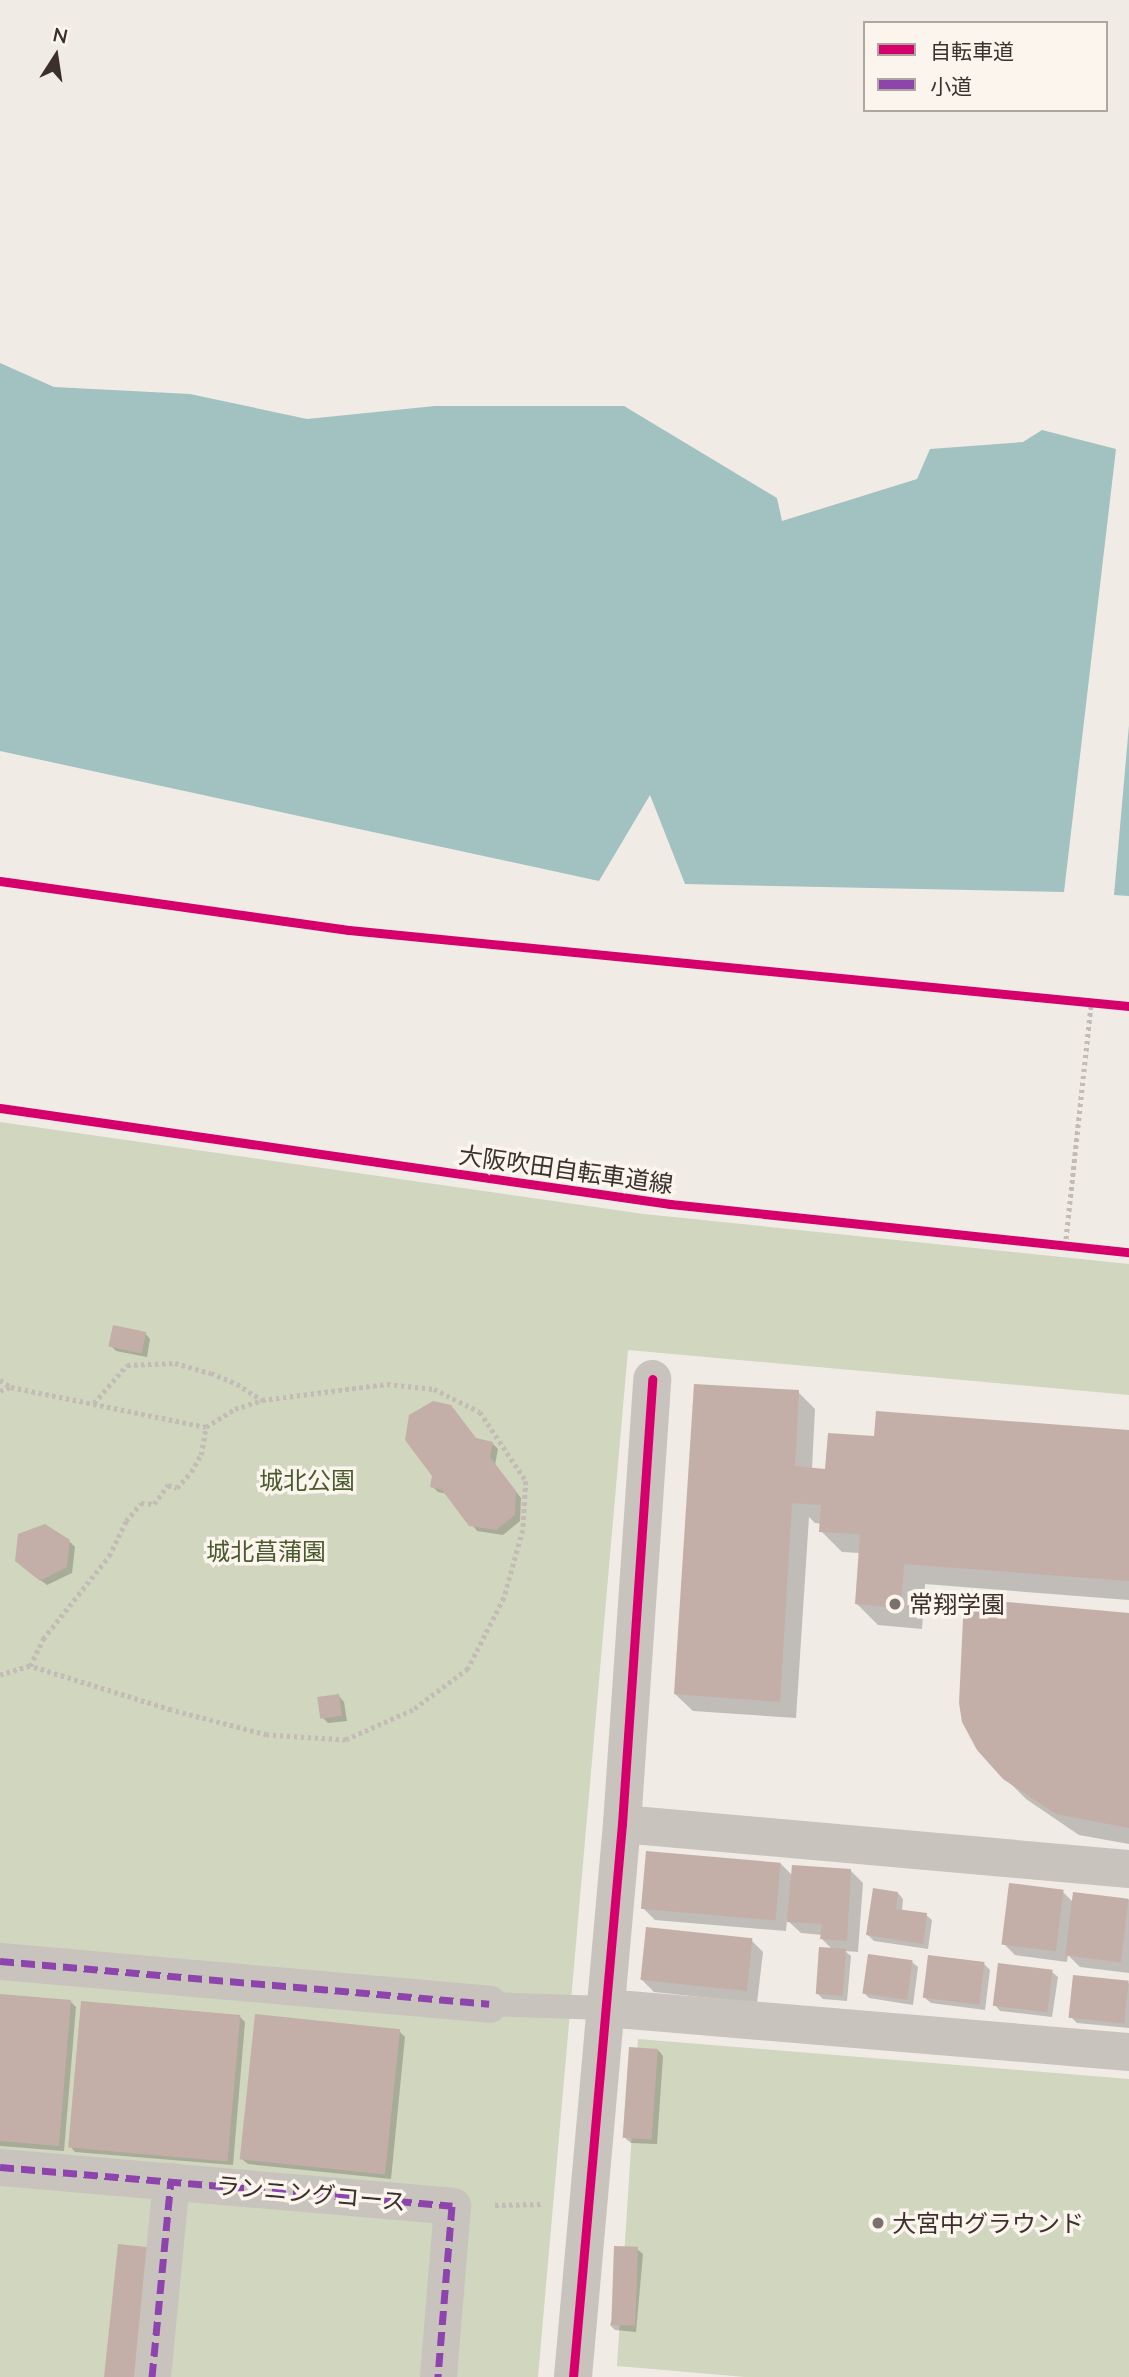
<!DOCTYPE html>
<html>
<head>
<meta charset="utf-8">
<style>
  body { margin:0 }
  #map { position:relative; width:1129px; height:2377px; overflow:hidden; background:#f0ebe5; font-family:Lato,"Noto Sans JP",sans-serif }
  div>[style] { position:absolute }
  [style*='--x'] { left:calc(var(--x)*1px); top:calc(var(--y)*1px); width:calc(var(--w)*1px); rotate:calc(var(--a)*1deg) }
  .green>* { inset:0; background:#d1d6bf }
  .water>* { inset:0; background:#a1c2c1 }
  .shadow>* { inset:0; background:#0003 }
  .building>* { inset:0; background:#c3afa7; transform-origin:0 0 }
  .path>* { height:4.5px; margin-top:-2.25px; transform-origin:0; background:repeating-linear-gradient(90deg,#c2bbb6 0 3.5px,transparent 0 7px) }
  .service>* { height:24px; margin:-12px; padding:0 12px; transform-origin:12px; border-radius:12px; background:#c9c3be }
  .pedestrian>* { height:37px; margin:-18.5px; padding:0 18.5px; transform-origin:18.5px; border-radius:18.5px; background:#c9c3be }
  .minor>* { height:38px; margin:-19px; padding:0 19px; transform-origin:19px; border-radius:19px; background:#c9c3be }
  .quiet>* { height:7px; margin-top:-3.5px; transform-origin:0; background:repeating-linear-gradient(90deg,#8e44ad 0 14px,transparent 0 21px) }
  .cycleway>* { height:9px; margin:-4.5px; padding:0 4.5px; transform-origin:4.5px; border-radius:4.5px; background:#d6006c }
  .dots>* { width:19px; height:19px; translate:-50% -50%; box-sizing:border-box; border:4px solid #fbf5ee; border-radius:50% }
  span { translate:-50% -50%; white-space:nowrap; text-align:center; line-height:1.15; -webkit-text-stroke:7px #fbf5ee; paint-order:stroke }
  .street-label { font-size:24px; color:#3b302b }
  .park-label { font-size:24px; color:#4a5a2e }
  .poi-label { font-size:24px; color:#3b302b }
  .left { translate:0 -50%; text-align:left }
  .legend { position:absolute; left:863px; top:21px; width:245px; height:91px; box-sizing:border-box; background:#fbf5ee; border:2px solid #aea6a0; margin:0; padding:9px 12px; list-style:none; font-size:21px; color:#3b302b }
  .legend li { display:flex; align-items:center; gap:14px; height:35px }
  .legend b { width:35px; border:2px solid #aea6a0 }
  .north { position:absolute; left:21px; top:21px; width:70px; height:70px; -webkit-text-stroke:5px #fbf5ee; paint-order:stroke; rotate:12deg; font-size:19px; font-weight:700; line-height:28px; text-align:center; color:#3b302b }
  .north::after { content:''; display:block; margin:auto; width:24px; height:32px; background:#3b302b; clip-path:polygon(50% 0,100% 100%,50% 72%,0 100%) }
</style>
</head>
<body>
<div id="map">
  <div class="green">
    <div style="clip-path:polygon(0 1122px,644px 1214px,1129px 1264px,1129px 1395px,628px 1350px,538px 2377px,0 2377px)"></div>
    <div style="clip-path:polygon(638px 2039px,1129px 2079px,1129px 2377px,745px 2377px,617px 2366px)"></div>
  </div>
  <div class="water">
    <div style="clip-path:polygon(0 363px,54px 387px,190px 394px,307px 419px,435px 406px,624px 406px,777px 498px,782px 521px,917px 479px,930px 449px,1023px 442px,1042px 430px,1116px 449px,1064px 892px,685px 884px,650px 795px,599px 881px,0 751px)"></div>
    <div style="clip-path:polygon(1129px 725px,1129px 896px,1114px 895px)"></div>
  </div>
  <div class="shadow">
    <div style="clip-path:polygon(145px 1333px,150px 1339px,147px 1357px,116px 1351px,110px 1345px)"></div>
    <div style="clip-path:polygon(798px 1392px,815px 1409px,812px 1469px,827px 1470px,875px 1438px,1129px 1431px,1129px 1600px,925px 1584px,922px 1629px,878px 1625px,857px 1604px,860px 1553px,842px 1552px,821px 1531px,822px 1524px,815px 1523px,809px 1517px,796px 1718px,693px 1711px,675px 1694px)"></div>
    <div style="clip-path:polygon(493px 1444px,498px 1449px,495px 1465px,521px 1498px,520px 1521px,503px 1535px,477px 1531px,448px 1494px,438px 1492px,432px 1486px)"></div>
    <div style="clip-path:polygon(69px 1541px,75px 1547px,72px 1573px,47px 1585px,22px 1566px)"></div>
    <div style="clip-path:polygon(1129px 1614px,1129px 1844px,1079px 1835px,1026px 1799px,1004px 1777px)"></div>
    <div style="clip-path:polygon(339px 1696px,344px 1702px,347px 1721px,328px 1723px,322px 1717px)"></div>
    <div style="clip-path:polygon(780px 1863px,793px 1876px,851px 1871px,863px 1883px,858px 1952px,845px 1951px,851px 1956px,847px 2001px,823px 1999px,817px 1993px,833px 1950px,822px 1939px,823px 1935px,801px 1933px,787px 1920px,786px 1931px,655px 1920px,643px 1908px)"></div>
    <div style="clip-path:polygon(1063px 1892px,1074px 1903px,1075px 1894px,1129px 1900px,1129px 1973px,1080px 1967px,1068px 1955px,1067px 1962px,1015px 1955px,1003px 1943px)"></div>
    <div style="clip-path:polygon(898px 1893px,903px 1899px,902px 1911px,926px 1915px,932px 1920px,928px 1949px,874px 1941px,868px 1935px)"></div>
    <div style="clip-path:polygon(751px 1940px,763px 1952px,757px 2003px,654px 1992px,642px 1980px)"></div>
    <div style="clip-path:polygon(912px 1962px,918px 1967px,913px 2005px,869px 1998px,863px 1992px)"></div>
    <div style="clip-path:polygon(984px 1964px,990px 1970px,985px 2010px,931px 2003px,925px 1998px)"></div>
    <div style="clip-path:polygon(1052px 1972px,1058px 1977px,1052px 2017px,1000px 2011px,995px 2005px)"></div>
    <div style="clip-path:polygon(1129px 1983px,1129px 2028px,1077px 2023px,1071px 2017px)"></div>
    <div style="clip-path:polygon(0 1996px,71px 2002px,76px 2007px,64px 2151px,0 2146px)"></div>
    <div style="clip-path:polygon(239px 2016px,245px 2022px,233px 2165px,75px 2152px,70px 2146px)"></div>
    <div style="clip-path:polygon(399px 2031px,405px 2037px,391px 2179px,248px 2164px,242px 2159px)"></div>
    <div style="clip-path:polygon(658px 2050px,663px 2056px,657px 2144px,631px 2143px,625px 2138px)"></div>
    <div style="clip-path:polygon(637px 2249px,643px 2254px,636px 2332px,615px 2330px,610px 2325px)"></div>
  </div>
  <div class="building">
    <div style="left:113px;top:1325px;width:34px;height:22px;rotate:12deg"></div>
    <div style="clip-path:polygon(694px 1384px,799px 1390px,795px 1466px,825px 1469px,828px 1433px,874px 1436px,876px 1411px,1129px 1430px,1129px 1581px,904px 1564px,901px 1608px,855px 1604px,860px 1534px,819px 1532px,821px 1505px,792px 1503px,780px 1702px,674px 1694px)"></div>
    <div style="clip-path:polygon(433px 1401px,451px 1405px,476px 1438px,493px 1442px,490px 1457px,516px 1491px,515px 1515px,496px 1530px,469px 1526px,442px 1490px,430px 1487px,432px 1476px,405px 1440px,409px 1415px)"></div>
    <div style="clip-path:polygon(45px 1524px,70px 1540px,67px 1567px,40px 1581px,15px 1561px,18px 1534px)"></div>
    <div style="clip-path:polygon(964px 1598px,1129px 1613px,1129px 1828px,1056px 1814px,1003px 1779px,977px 1750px,962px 1722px,959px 1703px)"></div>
    <div style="left:339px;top:1694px;width:22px;height:22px;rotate:82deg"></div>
    <div style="left:646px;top:1851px;width:135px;height:58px;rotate:5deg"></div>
    <div style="clip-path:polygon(792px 1865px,851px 1869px,847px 1941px,820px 1939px,822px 1924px,787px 1922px)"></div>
    <div style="left:1009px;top:1883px;width:55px;height:62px;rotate:7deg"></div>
    <div style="clip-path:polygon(873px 1888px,898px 1892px,896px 1909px,927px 1913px,923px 1944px,866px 1935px)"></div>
    <div style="left:1073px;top:1892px;width:56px;height:64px;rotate:7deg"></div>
    <div style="left:646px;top:1927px;width:107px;height:53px;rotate:6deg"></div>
    <div style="left:819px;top:1947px;width:27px;height:47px;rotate:4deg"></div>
    <div style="left:868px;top:1954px;width:45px;height:40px;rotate:8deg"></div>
    <div style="left:928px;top:1955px;width:57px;height:43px;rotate:7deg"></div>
    <div style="left:998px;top:1963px;width:55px;height:43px;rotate:7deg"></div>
    <div style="left:1073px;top:1975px;width:56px;height:43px;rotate:6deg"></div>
    <div style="clip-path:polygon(0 1994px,71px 2000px,59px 2146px,0 2141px)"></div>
    <div style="left:81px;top:2001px;width:160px;height:147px;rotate:5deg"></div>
    <div style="left:255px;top:2014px;width:146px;height:146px;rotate:6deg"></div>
    <div style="left:629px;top:2047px;width:29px;height:91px;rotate:4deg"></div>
    <div style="left:118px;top:2244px;width:41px;height:134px;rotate:6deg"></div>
    <div style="left:614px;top:2246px;width:24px;height:79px;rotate:2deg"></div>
  </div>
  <div class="path">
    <div style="--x:1065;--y:1246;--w:244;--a:-83.9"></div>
    <div style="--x:0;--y:1380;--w:13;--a:32"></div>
    <div style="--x:11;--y:1387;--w:199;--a:11.6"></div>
    <div style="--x:206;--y:1427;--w:34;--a:-32"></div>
    <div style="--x:235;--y:1409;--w:28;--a:-18"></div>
    <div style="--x:262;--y:1400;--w:126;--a:-7.3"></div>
    <div style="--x:387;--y:1384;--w:47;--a:6.1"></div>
    <div style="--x:434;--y:1389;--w:51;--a:26.6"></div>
    <div style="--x:480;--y:1412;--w:83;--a:56.3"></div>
    <div style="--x:526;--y:1481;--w:49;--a:93.5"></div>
    <div style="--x:523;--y:1530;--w:71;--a:105.6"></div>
    <div style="--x:504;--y:1598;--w:80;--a:116.9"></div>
    <div style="--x:468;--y:1669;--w:69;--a:143.3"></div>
    <div style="--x:413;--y:1710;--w:73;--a:155.9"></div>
    <div style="--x:346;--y:1740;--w:79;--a:-176.4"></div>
    <div style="--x:267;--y:1735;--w:99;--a:-165.4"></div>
    <div style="--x:171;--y:1710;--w:148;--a:-162.7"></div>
    <div style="--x:30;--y:1666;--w:31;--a:163"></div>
    <div style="--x:0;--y:1391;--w:11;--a:-22"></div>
    <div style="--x:94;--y:1403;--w:50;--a:-49"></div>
    <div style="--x:127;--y:1365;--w:48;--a:-2.4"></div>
    <div style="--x:175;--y:1363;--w:37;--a:16"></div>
    <div style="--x:211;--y:1373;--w:28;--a:23"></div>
    <div style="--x:237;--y:1384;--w:30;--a:33"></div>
    <div style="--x:30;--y:1666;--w:30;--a:-64"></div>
    <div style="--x:43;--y:1639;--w:106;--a:-51.5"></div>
    <div style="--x:109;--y:1556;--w:39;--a:-64"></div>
    <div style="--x:126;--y:1521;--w:23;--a:-50"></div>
    <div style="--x:141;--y:1503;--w:13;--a:4"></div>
    <div style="--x:154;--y:1504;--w:24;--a:-54"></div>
    <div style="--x:168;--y:1485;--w:9;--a:18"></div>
    <div style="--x:177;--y:1488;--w:21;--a:-49"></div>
    <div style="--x:191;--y:1472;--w:20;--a:-60"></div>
    <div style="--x:201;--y:1455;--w:28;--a:-80"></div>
    <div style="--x:495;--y:2205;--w:47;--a:-1.2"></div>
  </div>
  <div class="service">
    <div style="--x:489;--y:2004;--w:116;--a:2"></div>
  </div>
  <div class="pedestrian">
    <div style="--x:0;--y:1961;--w:491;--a:5"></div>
    <div style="--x:0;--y:2167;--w:454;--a:4.9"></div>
    <div style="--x:452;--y:2206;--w:172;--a:94.7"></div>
    <div style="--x:152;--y:2377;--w:197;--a:-84.5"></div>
  </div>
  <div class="minor">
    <div style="--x:622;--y:1824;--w:509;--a:5.07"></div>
    <div style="--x:605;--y:2008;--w:526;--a:4.8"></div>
    <div style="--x:573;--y:2377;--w:555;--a:-84.94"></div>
    <div style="--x:622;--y:1824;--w:446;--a:-86.1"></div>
  </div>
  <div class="quiet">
    <div style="--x:0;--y:1961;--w:491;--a:5"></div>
    <div style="--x:0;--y:2167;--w:454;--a:4.9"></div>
    <div style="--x:452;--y:2206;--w:172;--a:94.7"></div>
    <div style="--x:152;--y:2377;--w:197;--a:-84.5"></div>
  </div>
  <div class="cycleway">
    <div style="--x:0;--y:881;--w:352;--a:8"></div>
    <div style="--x:349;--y:930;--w:784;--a:5.57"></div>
    <div style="--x:0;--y:1108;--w:677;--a:8.15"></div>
    <div style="--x:670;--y:1204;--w:462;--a:6"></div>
    <div style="--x:573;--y:2377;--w:555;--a:-84.94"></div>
    <div style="--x:622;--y:1824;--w:446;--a:-86.1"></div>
  </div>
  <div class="dots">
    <div style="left:895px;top:1604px;background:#7a716c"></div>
    <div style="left:878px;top:2223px;background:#7a716c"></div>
  </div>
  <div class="street-label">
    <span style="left:566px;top:1169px;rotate:8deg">大阪吹田自転車道線</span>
    <span style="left:311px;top:2193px;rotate:5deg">ランニングコース</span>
  </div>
  <div class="park-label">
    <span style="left:307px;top:1480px">城北公園</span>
    <span style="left:266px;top:1551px">城北菖蒲園</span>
  </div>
  <div class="poi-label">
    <span class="left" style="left:909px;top:1604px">常翔学園</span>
    <span class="left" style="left:892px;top:2223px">大宮中グラウンド</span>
  </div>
  <ul class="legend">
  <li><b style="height:9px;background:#d6006c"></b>自転車道</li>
  <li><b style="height:9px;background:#8e44ad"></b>小道</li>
  </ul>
  <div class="north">N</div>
</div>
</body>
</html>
